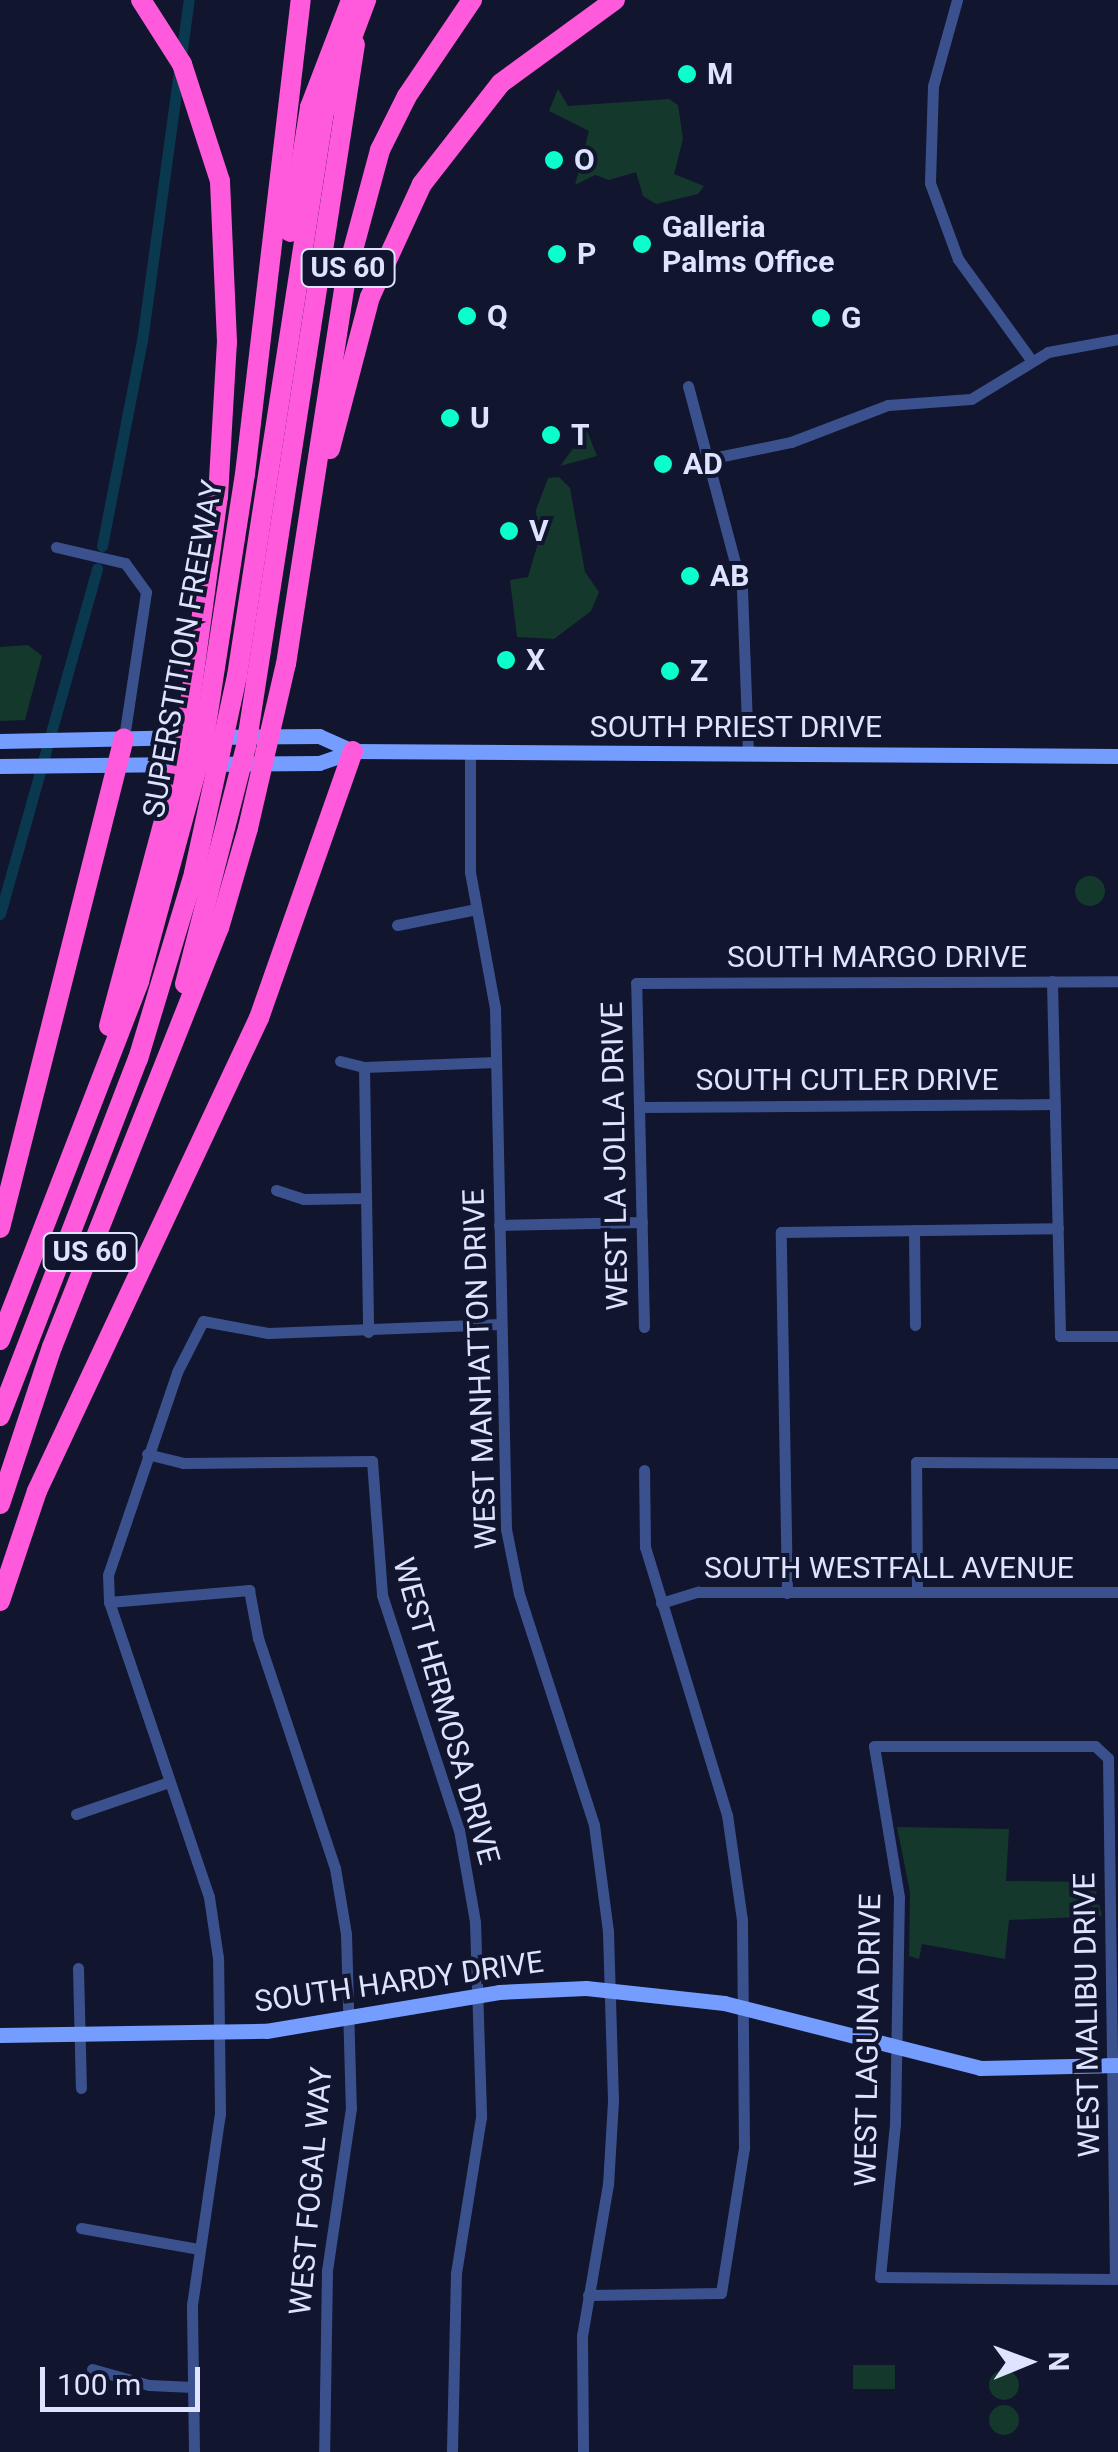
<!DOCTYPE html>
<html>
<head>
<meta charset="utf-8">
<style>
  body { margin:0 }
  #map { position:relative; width:1118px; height:2452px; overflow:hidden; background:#11152e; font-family:Roboto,sans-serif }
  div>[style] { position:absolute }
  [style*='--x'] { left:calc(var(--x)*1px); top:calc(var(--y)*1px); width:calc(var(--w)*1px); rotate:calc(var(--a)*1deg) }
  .green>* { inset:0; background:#14382c; transform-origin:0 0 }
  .round { border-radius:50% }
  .canal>* { height:11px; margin:-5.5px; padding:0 5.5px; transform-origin:5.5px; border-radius:5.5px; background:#09384f }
  .street>* { height:11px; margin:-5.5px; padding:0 5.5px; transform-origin:5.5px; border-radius:5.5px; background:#3b518e }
  .secondary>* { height:15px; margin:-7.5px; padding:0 7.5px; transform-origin:7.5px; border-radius:7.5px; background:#759cff }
  .highway>* { height:20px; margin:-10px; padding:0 10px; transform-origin:10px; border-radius:10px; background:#ff59dc }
  .dots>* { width:28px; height:28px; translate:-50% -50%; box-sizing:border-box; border:5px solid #11152e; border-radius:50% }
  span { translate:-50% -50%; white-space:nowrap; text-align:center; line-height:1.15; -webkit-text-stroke:8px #11152e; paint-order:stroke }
  .shield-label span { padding:2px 8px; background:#11152e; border:2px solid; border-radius:8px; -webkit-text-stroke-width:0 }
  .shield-label { font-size:28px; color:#dee4ff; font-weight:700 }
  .poi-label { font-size:30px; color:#dee4ff; font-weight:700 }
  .left { translate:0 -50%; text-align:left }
  .street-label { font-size:30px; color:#dee4ff }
  .north { position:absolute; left:978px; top:2312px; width:100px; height:100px; -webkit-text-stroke:8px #11152e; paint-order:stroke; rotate:89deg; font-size:28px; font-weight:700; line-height:40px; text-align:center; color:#dee4ff }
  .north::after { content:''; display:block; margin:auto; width:35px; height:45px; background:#dee4ff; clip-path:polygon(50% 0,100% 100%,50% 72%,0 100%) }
  .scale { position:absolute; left:40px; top:2367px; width:160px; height:45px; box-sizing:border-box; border:5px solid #dee4ff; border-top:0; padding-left:12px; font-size:30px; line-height:35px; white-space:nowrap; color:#dee4ff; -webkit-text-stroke:8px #11152e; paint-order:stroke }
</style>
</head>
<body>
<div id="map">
  <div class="green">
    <div style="clip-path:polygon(558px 89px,568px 106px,669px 99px,678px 105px,683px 139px,674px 174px,704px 186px,698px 194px,656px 204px,643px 196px,636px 172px,609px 180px,595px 175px,575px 185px,589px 131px,549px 111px)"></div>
    <div style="clip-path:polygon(585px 426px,597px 456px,560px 466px,581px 438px)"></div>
    <div style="clip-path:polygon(559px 477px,570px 488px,585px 572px,599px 592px,591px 611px,554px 639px,517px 637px,510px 580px,528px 577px,538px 543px,536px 510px,548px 478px)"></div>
    <div style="clip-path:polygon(28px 645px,42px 656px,25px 720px,0 721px,0 647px)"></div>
    <div class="round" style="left:1075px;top:876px;width:30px;height:30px"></div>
    <div style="clip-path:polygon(897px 1827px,1009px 1829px,1006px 1881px,1094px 1882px,1102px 1916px,1009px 1920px,1005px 1959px,922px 1944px,919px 1959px,909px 1956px,910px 1892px)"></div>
    <div style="left:853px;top:2365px;width:42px;height:24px"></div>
    <div class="round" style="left:989px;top:2370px;width:30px;height:30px"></div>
    <div class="round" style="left:989px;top:2405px;width:30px;height:30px"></div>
  </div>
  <div class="canal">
    <div style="--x:102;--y:546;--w:209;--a:-79"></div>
    <div style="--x:142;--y:341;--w:344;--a:-82.2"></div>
    <div style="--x:0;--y:914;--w:359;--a:-74.3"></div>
  </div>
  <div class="street">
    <div style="--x:957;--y:0;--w:89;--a:105.6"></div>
    <div style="--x:933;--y:86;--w:97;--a:91.8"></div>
    <div style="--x:930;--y:183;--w:81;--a:69.8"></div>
    <div style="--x:958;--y:259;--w:125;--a:54.1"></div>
    <div style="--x:688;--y:386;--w:210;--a:75.1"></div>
    <div style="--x:742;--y:589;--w:166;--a:87.9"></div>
    <div style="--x:708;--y:459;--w:85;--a:-11.6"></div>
    <div style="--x:791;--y:442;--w:104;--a:-20.9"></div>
    <div style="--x:888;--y:405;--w:83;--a:-4.1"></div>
    <div style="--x:971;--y:399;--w:90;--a:-31.4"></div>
    <div style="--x:1048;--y:352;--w:71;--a:-10.5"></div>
    <div style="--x:56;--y:547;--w:71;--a:13.1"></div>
    <div style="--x:125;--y:563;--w:36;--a:54"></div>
    <div style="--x:146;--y:592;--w:148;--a:98.6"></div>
    <div style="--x:470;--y:751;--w:121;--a:90"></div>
    <div style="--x:470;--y:872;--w:138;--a:79.6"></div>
    <div style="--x:495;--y:1008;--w:521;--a:88.79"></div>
    <div style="--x:506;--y:1529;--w:66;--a:78.7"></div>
    <div style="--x:519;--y:1594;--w:243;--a:72"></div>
    <div style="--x:594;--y:1825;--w:108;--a:82.5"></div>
    <div style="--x:608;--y:1932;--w:169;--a:88.3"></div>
    <div style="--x:613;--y:2101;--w:83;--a:93.4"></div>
    <div style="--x:608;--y:2184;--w:154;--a:99.7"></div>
    <div style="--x:582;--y:2336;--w:116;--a:89.5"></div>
    <div style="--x:397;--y:925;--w:81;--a:-11.4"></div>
    <div style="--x:1052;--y:981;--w:355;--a:88.7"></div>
    <div style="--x:1060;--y:1336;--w:58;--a:0"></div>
    <div style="--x:340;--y:1061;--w:25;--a:14"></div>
    <div style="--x:364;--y:1067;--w:132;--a:-2.2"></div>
    <div style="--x:364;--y:1067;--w:265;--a:89.1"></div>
    <div style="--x:640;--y:1107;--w:415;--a:-0.4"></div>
    <div style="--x:276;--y:1190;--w:29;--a:18"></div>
    <div style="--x:304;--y:1199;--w:62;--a:-0.9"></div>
    <div style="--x:499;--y:1225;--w:143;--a:-1.2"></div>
    <div style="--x:914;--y:1230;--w:95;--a:89.4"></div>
    <div style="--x:644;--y:1327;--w:344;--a:-91.3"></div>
    <div style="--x:636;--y:983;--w:482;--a:-0.2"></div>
    <div style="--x:147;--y:1454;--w:37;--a:14"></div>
    <div style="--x:183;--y:1463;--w:189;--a:-0.6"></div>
    <div style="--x:372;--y:1461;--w:134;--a:85.7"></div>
    <div style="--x:382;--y:1595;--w:247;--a:71.9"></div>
    <div style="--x:459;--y:1830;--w:93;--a:80.1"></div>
    <div style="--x:475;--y:1922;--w:195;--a:88.2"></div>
    <div style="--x:481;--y:2117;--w:158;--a:99.1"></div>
    <div style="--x:456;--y:2273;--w:179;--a:91.3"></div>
    <div style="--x:917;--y:1592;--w:130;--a:-90.4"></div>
    <div style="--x:916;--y:1462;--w:202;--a:0.3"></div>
    <div style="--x:787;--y:1593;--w:361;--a:-91"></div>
    <div style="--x:781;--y:1232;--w:277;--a:-0.8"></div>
    <div style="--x:109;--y:1602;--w:141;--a:-4.9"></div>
    <div style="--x:249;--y:1590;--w:49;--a:79.4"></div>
    <div style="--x:258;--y:1638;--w:243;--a:71.5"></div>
    <div style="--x:335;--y:1868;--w:67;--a:80.5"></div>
    <div style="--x:346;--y:1934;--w:174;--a:88.4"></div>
    <div style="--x:351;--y:2108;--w:164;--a:98.4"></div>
    <div style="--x:327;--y:2270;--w:182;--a:90.9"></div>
    <div style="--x:661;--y:1603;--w:39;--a:-17"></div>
    <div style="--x:698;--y:1592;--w:420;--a:0"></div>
    <div style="--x:874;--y:1746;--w:221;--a:0"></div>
    <div style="--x:1095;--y:1746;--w:18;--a:43"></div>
    <div style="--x:1108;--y:1758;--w:521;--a:89.23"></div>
    <div style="--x:1115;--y:2279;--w:235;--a:-179.5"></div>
    <div style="--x:880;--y:2277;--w:154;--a:-84.4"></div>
    <div style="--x:895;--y:2124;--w:227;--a:-89"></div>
    <div style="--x:899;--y:1897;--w:153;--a:-99.4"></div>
    <div style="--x:76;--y:1814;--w:98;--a:-19"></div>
    <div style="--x:78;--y:1968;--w:120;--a:88.6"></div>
    <div style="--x:81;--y:2228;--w:120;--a:10.1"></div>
    <div style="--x:588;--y:2295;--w:133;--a:-0.9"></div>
    <div style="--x:721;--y:2293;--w:147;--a:-81"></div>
    <div style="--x:744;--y:2148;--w:228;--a:-90.5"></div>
    <div style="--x:742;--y:1920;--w:106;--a:-98.1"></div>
    <div style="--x:727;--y:1815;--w:280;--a:-107"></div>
    <div style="--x:645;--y:1547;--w:77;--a:-90.7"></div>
    <div style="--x:92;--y:2369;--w:59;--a:15.7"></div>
    <div style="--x:149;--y:2385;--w:44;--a:2.6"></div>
    <div style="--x:194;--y:2452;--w:147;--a:-90.8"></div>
    <div style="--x:192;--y:2305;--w:193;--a:-81.7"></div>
    <div style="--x:220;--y:2114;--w:156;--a:-90.7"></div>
    <div style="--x:218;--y:1958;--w:62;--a:-98.4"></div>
    <div style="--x:209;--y:1897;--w:311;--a:-108.7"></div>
    <div style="--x:109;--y:1602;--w:27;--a:-92"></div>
    <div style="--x:108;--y:1575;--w:214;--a:-71.2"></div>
    <div style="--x:177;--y:1372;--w:57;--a:-63"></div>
    <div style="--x:203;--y:1321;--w:66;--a:10.5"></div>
    <div style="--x:268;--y:1333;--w:233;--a:-2.2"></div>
  </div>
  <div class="secondary">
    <div style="--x:215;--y:737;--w:104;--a:-0.6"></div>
    <div style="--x:319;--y:736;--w:37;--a:24"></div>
    <div style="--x:0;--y:741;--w:192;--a:-1.2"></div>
    <div style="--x:209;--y:764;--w:110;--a:-0.5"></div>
    <div style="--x:319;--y:763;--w:36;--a:-19"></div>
    <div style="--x:353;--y:751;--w:765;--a:0.37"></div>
    <div style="--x:0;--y:766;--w:186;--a:-0.6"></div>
    <div style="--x:0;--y:2035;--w:266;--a:-0.9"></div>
    <div style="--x:266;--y:2031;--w:236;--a:-9.5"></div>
    <div style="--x:499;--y:1992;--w:87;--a:-2.6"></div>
    <div style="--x:586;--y:1988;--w:139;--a:6.2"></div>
    <div style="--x:724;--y:2003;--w:264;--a:14.2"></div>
    <div style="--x:980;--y:2068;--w:138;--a:-1.2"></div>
  </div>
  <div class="highway">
    <div style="--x:290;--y:232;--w:127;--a:-80.9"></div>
    <div style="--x:310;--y:107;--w:115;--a:-69"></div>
    <div style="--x:330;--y:449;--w:157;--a:-75.3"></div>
    <div style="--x:370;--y:297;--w:124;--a:-65.3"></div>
    <div style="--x:422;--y:184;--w:128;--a:-52"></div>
    <div style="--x:501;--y:83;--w:141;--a:-36.1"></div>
    <div style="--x:185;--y:984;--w:245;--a:-75.6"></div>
    <div style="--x:246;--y:747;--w:711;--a:-81.19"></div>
    <div style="--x:109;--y:1026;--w:289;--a:-75"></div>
    <div style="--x:184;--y:747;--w:252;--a:-82.3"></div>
    <div style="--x:218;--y:497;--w:155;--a:-86.7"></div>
    <div style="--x:227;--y:342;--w:161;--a:-92.5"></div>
    <div style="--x:220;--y:181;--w:123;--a:-108"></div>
    <div style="--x:182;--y:64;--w:76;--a:-122.6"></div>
    <div style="--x:0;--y:1228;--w:505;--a:-75.8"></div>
    <div style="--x:0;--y:1340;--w:385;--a:-68.8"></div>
    <div style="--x:139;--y:981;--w:245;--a:-74.8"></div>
    <div style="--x:203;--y:745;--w:274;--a:-81.2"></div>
    <div style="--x:245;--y:474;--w:477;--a:-83.3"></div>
    <div style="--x:0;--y:1416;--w:383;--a:-68.9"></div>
    <div style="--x:138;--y:1059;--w:194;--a:-73.2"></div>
    <div style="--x:194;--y:873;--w:202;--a:-77.7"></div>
    <div style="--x:237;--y:676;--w:571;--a:-81.23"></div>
    <div style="--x:324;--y:112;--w:120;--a:-69.4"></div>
    <div style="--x:0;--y:1504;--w:165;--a:-71.7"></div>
    <div style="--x:52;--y:1347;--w:451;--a:-68.3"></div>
    <div style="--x:219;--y:928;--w:104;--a:-73.8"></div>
    <div style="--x:248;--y:828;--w:168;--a:-77"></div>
    <div style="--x:286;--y:664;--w:393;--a:-81.2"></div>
    <div style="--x:346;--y:276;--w:131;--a:-74.9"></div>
    <div style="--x:380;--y:150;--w:60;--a:-63.4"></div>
    <div style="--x:407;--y:96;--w:116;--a:-55.9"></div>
    <div style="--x:0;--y:1601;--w:116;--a:-71.4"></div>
    <div style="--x:37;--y:1491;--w:523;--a:-64.86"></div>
    <div style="--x:259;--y:1018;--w:283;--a:-70.6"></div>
  </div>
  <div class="dots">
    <div style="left:687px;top:74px;background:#0affcc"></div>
    <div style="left:554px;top:160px;background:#0affcc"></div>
    <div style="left:642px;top:244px;background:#0affcc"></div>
    <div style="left:557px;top:254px;background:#0affcc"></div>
    <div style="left:467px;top:316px;background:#0affcc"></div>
    <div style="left:821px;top:318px;background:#0affcc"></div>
    <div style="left:450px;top:418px;background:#0affcc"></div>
    <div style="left:551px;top:435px;background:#0affcc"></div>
    <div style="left:663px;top:464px;background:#0affcc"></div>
    <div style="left:509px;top:531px;background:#0affcc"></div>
    <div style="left:690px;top:576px;background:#0affcc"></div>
    <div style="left:506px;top:660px;background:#0affcc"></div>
    <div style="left:670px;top:671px;background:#0affcc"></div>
  </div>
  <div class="shield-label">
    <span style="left:348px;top:268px">US 60</span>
    <span style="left:90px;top:1252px">US 60</span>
  </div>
  <div class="poi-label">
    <span class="left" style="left:707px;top:74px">M</span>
    <span class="left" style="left:574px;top:160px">O</span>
    <span class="left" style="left:662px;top:244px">Galleria<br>Palms Office</span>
    <span class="left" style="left:577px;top:254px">P</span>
    <span class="left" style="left:487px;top:316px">Q</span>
    <span class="left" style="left:841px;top:318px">G</span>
    <span class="left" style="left:470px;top:418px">U</span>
    <span class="left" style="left:571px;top:435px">T</span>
    <span class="left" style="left:683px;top:464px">AD</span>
    <span class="left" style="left:529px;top:531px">V</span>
    <span class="left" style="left:710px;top:576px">AB</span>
    <span class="left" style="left:526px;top:660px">X</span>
    <span class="left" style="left:690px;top:671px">Z</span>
  </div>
  <div class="street-label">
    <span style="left:183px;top:649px;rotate:-80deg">SUPERSTITION FREEWAY</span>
    <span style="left:736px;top:727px">SOUTH PRIEST DRIVE</span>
    <span style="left:877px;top:957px">SOUTH MARGO DRIVE</span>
    <span style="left:847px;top:1080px">SOUTH CUTLER DRIVE</span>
    <span style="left:615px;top:1156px;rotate:-91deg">WEST LA JOLLA DRIVE</span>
    <span style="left:480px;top:1369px;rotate:-92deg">WEST MANHATTON DRIVE</span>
    <span style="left:889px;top:1568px">SOUTH WESTFALL AVENUE</span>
    <span style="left:446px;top:1711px;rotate:74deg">WEST HERMOSA DRIVE</span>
    <span style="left:399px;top:1982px;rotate:-8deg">SOUTH HARDY DRIVE</span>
    <span style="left:1087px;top:2015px;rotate:-91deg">WEST MALIBU DRIVE</span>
    <span style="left:868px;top:2040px;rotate:-89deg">WEST LAGUNA DRIVE</span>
    <span style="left:311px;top:2191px;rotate:-85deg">WEST FOGAL WAY</span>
  </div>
  <div class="north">N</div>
  <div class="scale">100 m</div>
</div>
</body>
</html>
